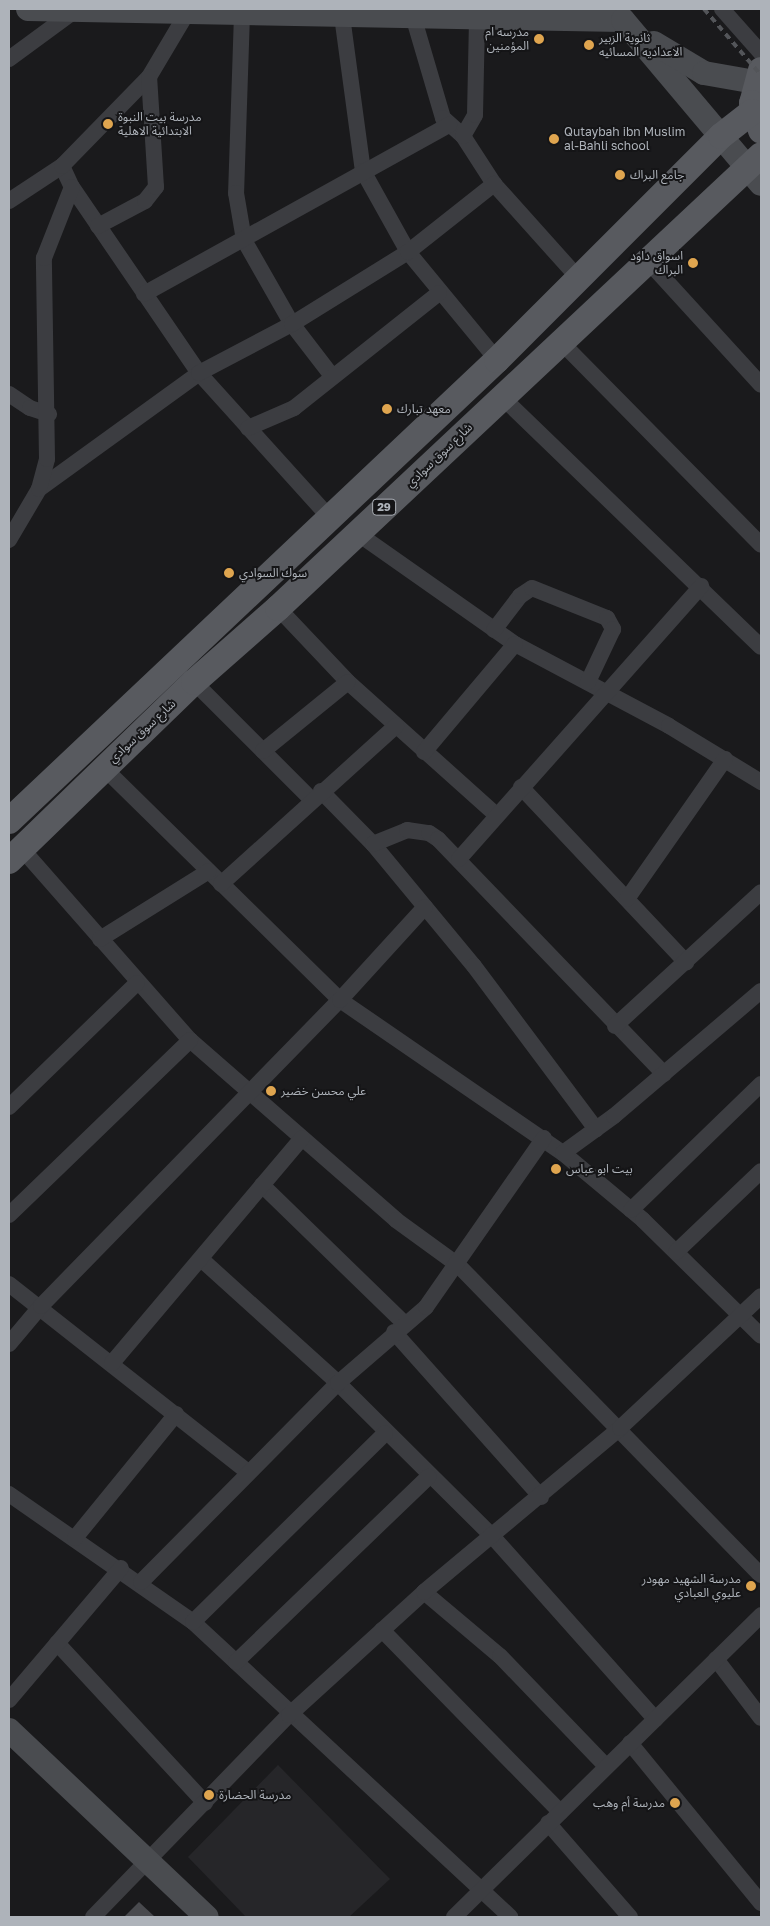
<!DOCTYPE html>
<html>
<head>
<meta charset="utf-8">
<style>
  body { margin:0 }
  #map { position:relative; width:770px; height:1926px; overflow:hidden; background:#1a1a1c; font-family:"Golos Text","Noto Sans Arabic",sans-serif }
  div>[style] { position:absolute }
  [style*='--x'] { left:calc(var(--x)*1px); top:calc(var(--y)*1px); width:calc(var(--w)*1px); rotate:calc(var(--a)*1deg) }
  .built>* { inset:0; background:#262629 }
  .building>* { inset:0; background:#494a4e }
  .street>* { height:16px; margin:-8px; padding:0 8px; transform-origin:8px; border-radius:8px; background:#3c3d41 }
  .secondary>* { height:24px; margin:-12px; padding:0 12px; transform-origin:12px; border-radius:12px; background:#4a4c50 }
  .primary>* { height:26px; margin:-13px; padding:0 13px; transform-origin:13px; border-radius:13px; background:#585a5f }
  .rail>* { height:4px; margin-top:-2px; transform-origin:0; background:repeating-linear-gradient(90deg,#535559 0 6px,transparent 0 11px) }
  .dots>* { width:14px; height:14px; translate:-50% -50%; box-sizing:border-box; border:2px solid #151517; border-radius:50% }
  span { translate:-50% -50%; white-space:nowrap; text-align:center; line-height:1.15; -webkit-text-stroke:4px #151517; paint-order:stroke }
  .shield-label span { padding:1px 4px; background:#151517; border:1px solid; border-radius:4px; -webkit-text-stroke-width:0 }
  .shield-label { font-size:11px; color:#aeb3ba; font-weight:700 }
  .poi-label { font-size:12px; color:#aeb3ba }
  .right { translate:-100% -50%; text-align:right }
  .left { translate:0 -50%; text-align:left }
  .street-label { font-size:12px; color:#aeb3ba }
  .frame { position:absolute; inset:0; border:10px solid #aeb3ba; pointer-events:none }
</style>
</head>
<body>
<div id="map">
  <div class="built">
    <div style="clip-path:polygon(278px 1765px,390px 1879px,349px 1917px,246px 1917px,188px 1857px)"></div>
  </div>
  <div class="building">
    <div style="clip-path:polygon(139px 1902px,155px 1917px,124px 1917px)"></div>
  </div>
  <div class="street">
    <div style="--x:722;--y:9;--w:59;--a:48.4"></div>
    <div style="--x:242;--y:14;--w:179;--a:91.9"></div>
    <div style="--x:236;--y:193;--w:48;--a:80.3"></div>
    <div style="--x:244;--y:240;--w:97;--a:60.3"></div>
    <div style="--x:292;--y:324;--w:66;--a:52.4"></div>
    <div style="--x:342;--y:16;--w:156;--a:82.3"></div>
    <div style="--x:363;--y:171;--w:93;--a:60.9"></div>
    <div style="--x:408;--y:252;--w:140;--a:50.5"></div>
    <div style="--x:413;--y:16;--w:106;--a:73.6"></div>
    <div style="--x:443;--y:118;--w:27;--a:42"></div>
    <div style="--x:463;--y:136;--w:57;--a:57.1"></div>
    <div style="--x:494;--y:184;--w:129;--a:48.1"></div>
    <div style="--x:9;--y:59;--w:79;--a:-36.3"></div>
    <div style="--x:463;--y:136;--w:24;--a:-60"></div>
    <div style="--x:475;--y:115;--w:98;--a:-88.8"></div>
    <div style="--x:62;--y:166;--w:23;--a:65"></div>
    <div style="--x:72;--y:187;--w:225;--a:55.7"></div>
    <div style="--x:199;--y:373;--w:194;--a:47.9"></div>
    <div style="--x:9;--y:201;--w:64;--a:-33.4"></div>
    <div style="--x:62;--y:166;--w:124;--a:-45.7"></div>
    <div style="--x:149;--y:77;--w:74;--a:-59.3"></div>
    <div style="--x:98;--y:226;--w:53;--a:-28"></div>
    <div style="--x:145;--y:201;--w:18;--a:-52"></div>
    <div style="--x:156;--y:187;--w:110;--a:-93.6"></div>
    <div style="--x:647;--y:260;--w:169;--a:47.6"></div>
    <div style="--x:144;--y:294;--w:349;--a:-29"></div>
    <div style="--x:560;--y:341;--w:286;--a:45.4"></div>
    <div style="--x:9;--y:394;--w:25;--a:34"></div>
    <div style="--x:30;--y:408;--w:20;--a:18"></div>
    <div style="--x:501;--y:396;--w:361;--a:44"></div>
    <div style="--x:248;--y:428;--w:50;--a:-23.5"></div>
    <div style="--x:294;--y:408;--w:185;--a:-38.4"></div>
    <div style="--x:39;--y:489;--w:198;--a:-35.9"></div>
    <div style="--x:199;--y:373;--w:105;--a:-27.8"></div>
    <div style="--x:292;--y:324;--w:137;--a:-31.8"></div>
    <div style="--x:408;--y:252;--w:110;--a:-38.3"></div>
    <div style="--x:357;--y:533;--w:193;--a:35.1"></div>
    <div style="--x:515;--y:644;--w:174;--a:28"></div>
    <div style="--x:669;--y:726;--w:108;--a:31.3"></div>
    <div style="--x:9;--y:540;--w:59;--a:-59.5"></div>
    <div style="--x:39;--y:489;--w:31;--a:-75"></div>
    <div style="--x:47;--y:459;--w:201;--a:-90.9"></div>
    <div style="--x:44;--y:258;--w:76;--a:-68.5"></div>
    <div style="--x:278;--y:608;--w:102;--a:46.6"></div>
    <div style="--x:348;--y:682;--w:199;--a:41.9"></div>
    <div style="--x:494;--y:630;--w:43;--a:-52.6"></div>
    <div style="--x:520;--y:596;--w:14;--a:-34"></div>
    <div style="--x:532;--y:588;--w:81;--a:21.8"></div>
    <div style="--x:607;--y:618;--w:13;--a:61"></div>
    <div style="--x:613;--y:629;--w:59;--a:115.3"></div>
    <div style="--x:194;--y:682;--w:167;--a:45"></div>
    <div style="--x:263;--y:751;--w:109;--a:-39.1"></div>
    <div style="--x:424;--y:752;--w:141;--a:-49.9"></div>
    <div style="--x:103;--y:767;--w:332;--a:44.5"></div>
    <div style="--x:340;--y:1000;--w:270;--a:34.5"></div>
    <div style="--x:563;--y:1153;--w:104;--a:39.9"></div>
    <div style="--x:643;--y:1220;--w:165;--a:44.5"></div>
    <div style="--x:521;--y:787;--w:241;--a:46.7"></div>
    <div style="--x:321;--y:791;--w:74;--a:45.5"></div>
    <div style="--x:373;--y:844;--w:158;--a:50.4"></div>
    <div style="--x:474;--y:966;--w:204;--a:53.2"></div>
    <div style="--x:373;--y:844;--w:37;--a:-22"></div>
    <div style="--x:407;--y:830;--w:22;--a:8"></div>
    <div style="--x:429;--y:833;--w:11;--a:34"></div>
    <div style="--x:438;--y:839;--w:326;--a:46.1"></div>
    <div style="--x:22;--y:849;--w:254;--a:48.7"></div>
    <div style="--x:190;--y:1040;--w:274;--a:41.1"></div>
    <div style="--x:396;--y:1220;--w:77;--a:36"></div>
    <div style="--x:458;--y:1265;--w:433;--a:45.7"></div>
    <div style="--x:459;--y:859;--w:365;--a:-48.4"></div>
    <div style="--x:221;--y:884;--w:236;--a:-42.1"></div>
    <div style="--x:627;--y:899;--w:171;--a:-55"></div>
    <div style="--x:100;--y:939;--w:128;--a:-32"></div>
    <div style="--x:615;--y:1026;--w:198;--a:-42.5"></div>
    <div style="--x:9;--y:1107;--w:178;--a:-44.1"></div>
    <div style="--x:563;--y:1153;--w:63;--a:-36"></div>
    <div style="--x:614;--y:1116;--w:193;--a:-40.4"></div>
    <div style="--x:262;--y:1185;--w:198;--a:44.2"></div>
    <div style="--x:631;--y:1210;--w:181;--a:-44.1"></div>
    <div style="--x:9;--y:1215;--w:252;--a:-44"></div>
    <div style="--x:676;--y:1252;--w:117;--a:-43.6"></div>
    <div style="--x:201;--y:1259;--w:185;--a:42.1"></div>
    <div style="--x:338;--y:1383;--w:218;--a:44.8"></div>
    <div style="--x:493;--y:1537;--w:244;--a:48.3"></div>
    <div style="--x:9;--y:1284;--w:303;--a:38.2"></div>
    <div style="--x:394;--y:1332;--w:221;--a:48.3"></div>
    <div style="--x:9;--y:1344;--w:50;--a:-49.9"></div>
    <div style="--x:41;--y:1306;--w:428;--a:-45.7"></div>
    <div style="--x:340;--y:1000;--w:126;--a:-47.6"></div>
    <div style="--x:112;--y:1363;--w:294;--a:-49.8"></div>
    <div style="--x:9;--y:1494;--w:224;--a:34.8"></div>
    <div style="--x:193;--y:1622;--w:433;--a:42.9"></div>
    <div style="--x:75;--y:1538;--w:160;--a:-50.8"></div>
    <div style="--x:141;--y:1582;--w:280;--a:-45.3"></div>
    <div style="--x:338;--y:1383;--w:116;--a:-40.8"></div>
    <div style="--x:426;--y:1307;--w:206;--a:-55.1"></div>
    <div style="--x:424;--y:1592;--w:99;--a:40.1"></div>
    <div style="--x:500;--y:1656;--w:153;--a:46.1"></div>
    <div style="--x:193;--y:1622;--w:269;--a:-44.5"></div>
    <div style="--x:382;--y:1630;--w:255;--a:45.6"></div>
    <div style="--x:57;--y:1643;--w:218;--a:47.2"></div>
    <div style="--x:716;--y:1659;--w:74;--a:52.7"></div>
    <div style="--x:236;--y:1662;--w:267;--a:-43.9"></div>
    <div style="--x:9;--y:1700;--w:173;--a:-49.7"></div>
    <div style="--x:630;--y:1743;--w:207;--a:50.7"></div>
    <div style="--x:548;--y:1823;--w:125;--a:48.9"></div>
    <div style="--x:93;--y:1917;--w:281;--a:-45.9"></div>
    <div style="--x:289;--y:1715;--w:183;--a:-42.3"></div>
    <div style="--x:424;--y:1592;--w:256;--a:-39.9"></div>
    <div style="--x:620;--y:1428;--w:193;--a:-43.1"></div>
    <div style="--x:454;--y:1917;--w:431;--a:-44.5"></div>
  </div>
  <div class="secondary">
    <div style="--x:28;--y:9;--w:595;--a:1.06"></div>
    <div style="--x:623;--y:20;--w:214;--a:49.9"></div>
    <div style="--x:654;--y:43;--w:58;--a:31"></div>
    <div style="--x:704;--y:73;--w:52;--a:10"></div>
    <div style="--x:9;--y:1730;--w:272;--a:43.4"></div>
  </div>
  <div class="primary">
    <div style="--x:761;--y:70;--w:34;--a:105"></div>
    <div style="--x:752;--y:103;--w:29;--a:72"></div>
    <div style="--x:9;--y:821;--w:671;--a:-43.37"></div>
    <div style="--x:497;--y:360;--w:317;--a:-45"></div>
    <div style="--x:721;--y:136;--w:39;--a:-38"></div>
    <div style="--x:9;--y:861;--w:257;--a:-44.1"></div>
    <div style="--x:194;--y:682;--w:112;--a:-41.4"></div>
    <div style="--x:278;--y:608;--w:662;--a:-43.16"></div>
  </div>
  <div class="rail">
    <div style="--x:704;--y:9;--w:87;--a:49.2"></div>
  </div>
  <div class="dots">
    <div style="left:539px;top:39px;background:#dfa54f"></div>
    <div style="left:589px;top:45px;background:#dfa54f"></div>
    <div style="left:108px;top:124px;background:#dfa54f"></div>
    <div style="left:554px;top:139px;background:#dfa54f"></div>
    <div style="left:620px;top:175px;background:#dfa54f"></div>
    <div style="left:693px;top:263px;background:#dfa54f"></div>
    <div style="left:387px;top:409px;background:#dfa54f"></div>
    <div style="left:229px;top:573px;background:#dfa54f"></div>
    <div style="left:271px;top:1091px;background:#dfa54f"></div>
    <div style="left:556px;top:1169px;background:#dfa54f"></div>
    <div style="left:751px;top:1586px;background:#dfa54f"></div>
    <div style="left:209px;top:1795px;background:#dfa54f"></div>
    <div style="left:675px;top:1803px;background:#dfa54f"></div>
  </div>
  <div class="shield-label">
    <span style="left:384px;top:507px">29</span>
  </div>
  <div class="poi-label">
    <span class="right" style="left:529px;top:39px">مدرسه ام<br>المؤمنين</span>
    <span class="left" style="left:599px;top:45px">ثانوية الزبير<br>الاعداديه المسائيه</span>
    <span class="left" style="left:118px;top:124px">مدرسة بيت النبوة<br>الابتدائية الاهلية</span>
    <span class="left" style="left:564px;top:139px">Qutaybah ibn Muslim<br>al-Bahli school</span>
    <span class="left" style="left:630px;top:175px">جامع البراك</span>
    <span class="right" style="left:683px;top:263px">اسواق داود<br>البراك</span>
    <span class="left" style="left:397px;top:409px">معهد تبارك</span>
    <span class="left" style="left:239px;top:573px">سوك السوادي</span>
    <span class="left" style="left:281px;top:1091px">علي محسن خضير</span>
    <span class="left" style="left:566px;top:1169px">بيت ابو عباس</span>
    <span class="right" style="left:741px;top:1586px">مدرسة الشهيد مهودر<br>عليوي العبادي</span>
    <span class="left" style="left:219px;top:1795px">مدرسة الحضارة</span>
    <span class="right" style="left:665px;top:1803px">مدرسة أم وهب</span>
  </div>
  <div class="street-label">
    <span style="left:439px;top:455px;rotate:-44deg">شارع سوق سوادي</span>
    <span style="left:142px;top:731px;rotate:-43deg">شارع سوق سوادي</span>
  </div>
  <div class="frame"></div>
</div>
</body>
</html>
